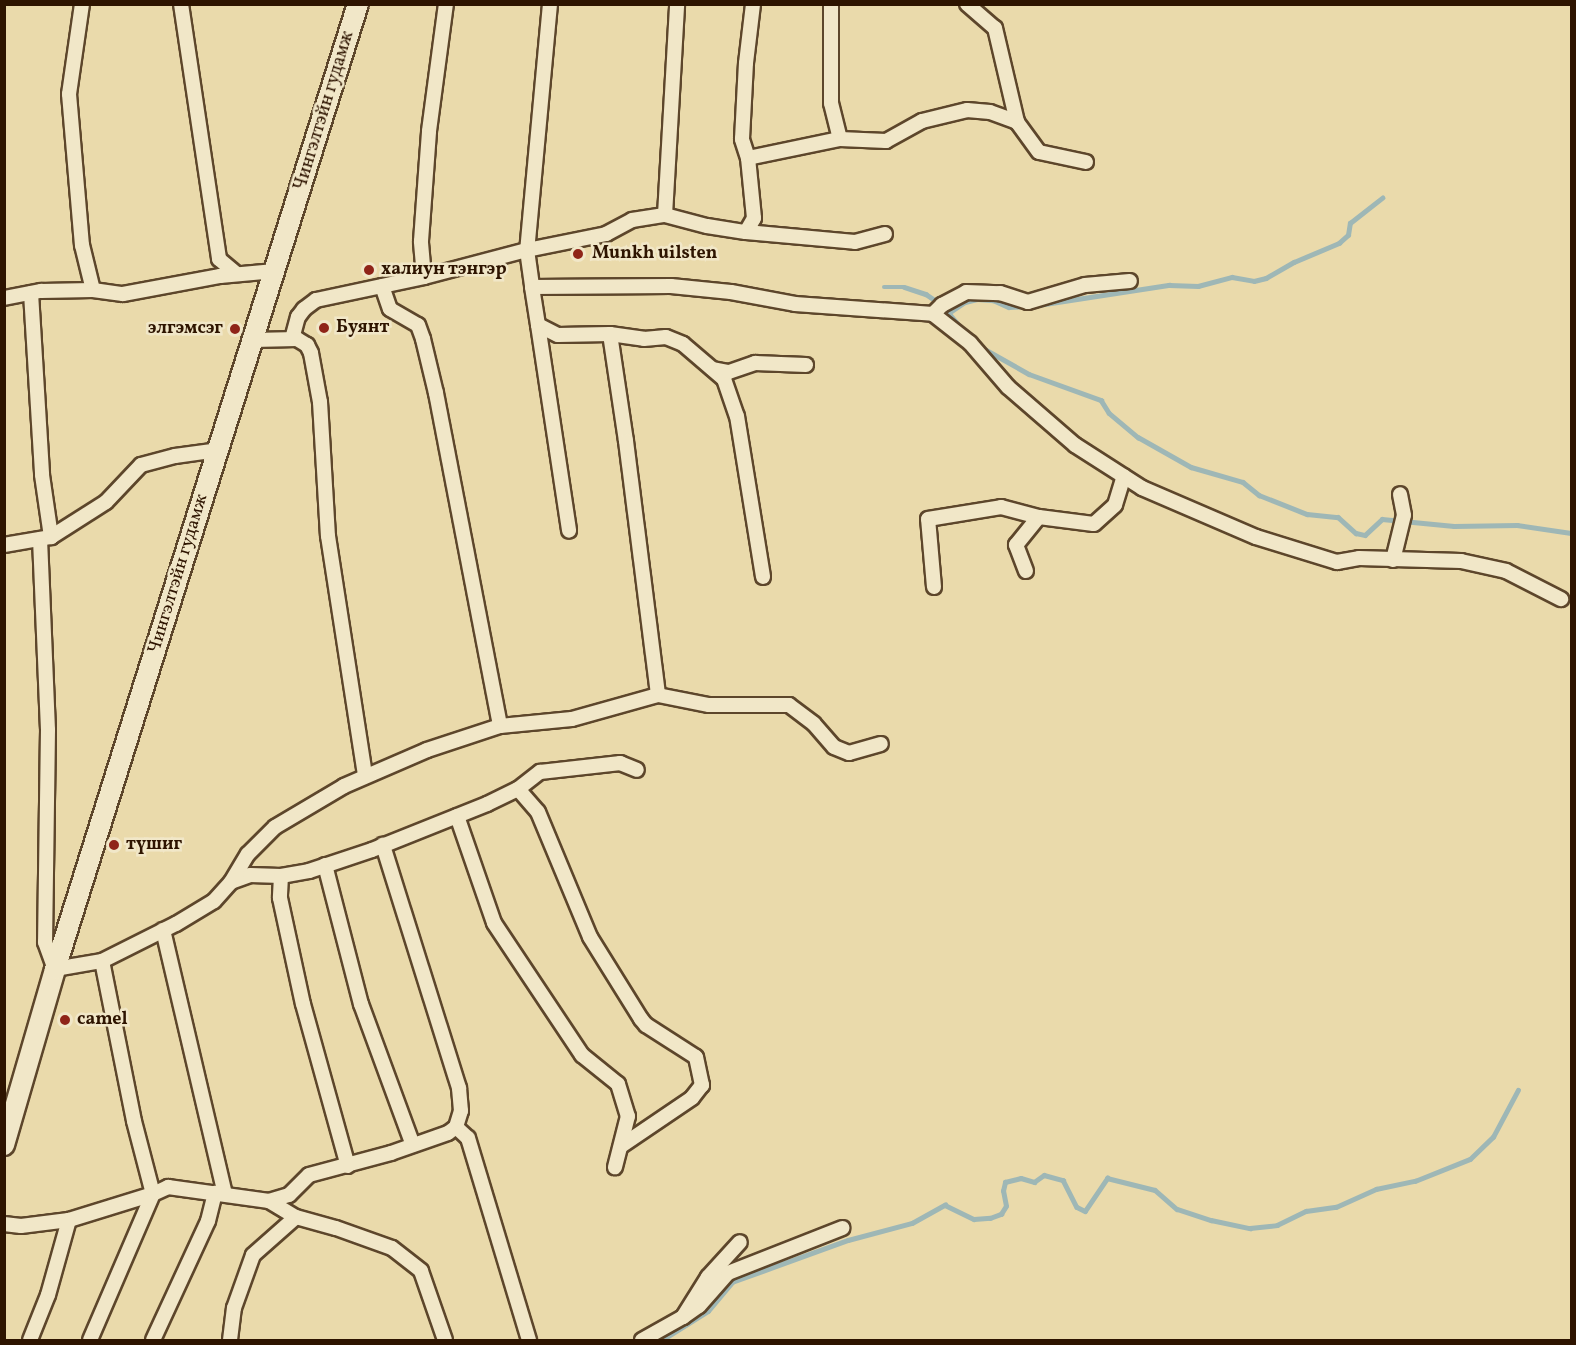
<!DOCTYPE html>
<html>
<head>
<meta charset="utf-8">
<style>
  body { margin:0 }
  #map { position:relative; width:1576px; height:1345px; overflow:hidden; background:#eadaab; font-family:Vollkorn,serif }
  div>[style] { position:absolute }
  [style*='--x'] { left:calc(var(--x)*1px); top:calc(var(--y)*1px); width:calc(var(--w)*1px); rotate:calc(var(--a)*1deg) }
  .stream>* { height:4.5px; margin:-2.25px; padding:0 2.25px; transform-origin:2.25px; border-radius:2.25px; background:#9eb7b6 }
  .roads { filter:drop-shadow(2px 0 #5d462b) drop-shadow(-2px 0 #5d462b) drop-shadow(0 2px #5d462b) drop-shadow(0 -2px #5d462b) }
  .minor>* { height:14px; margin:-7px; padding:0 7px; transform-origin:7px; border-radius:7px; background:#f1e7c8 }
  .secondary>* { height:20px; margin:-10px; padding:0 10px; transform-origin:10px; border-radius:10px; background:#f1e7c8 }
  .dots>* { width:16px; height:16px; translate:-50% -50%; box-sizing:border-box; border:3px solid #f1e7c8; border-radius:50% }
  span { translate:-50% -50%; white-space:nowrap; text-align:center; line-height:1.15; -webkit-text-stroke:5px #f1e7c8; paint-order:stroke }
  .street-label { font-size:18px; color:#2e1400 }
  .poi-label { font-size:18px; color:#2e1400; font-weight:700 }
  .left { translate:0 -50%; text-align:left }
  .right { translate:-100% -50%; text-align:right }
  .frame { position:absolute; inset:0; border:6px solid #2e1400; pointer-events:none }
</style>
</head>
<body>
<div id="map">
  <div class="stream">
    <div style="--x:884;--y:287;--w:20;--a:0"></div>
    <div style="--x:904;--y:287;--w:23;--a:18"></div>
    <div style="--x:926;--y:294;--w:19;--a:35"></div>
    <div style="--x:942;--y:305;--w:34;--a:50"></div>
    <div style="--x:1038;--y:305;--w:133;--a:-8.7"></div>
    <div style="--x:1169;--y:285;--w:29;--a:2"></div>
    <div style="--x:1198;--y:286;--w:35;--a:-15"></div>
    <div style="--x:1232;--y:277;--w:22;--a:10"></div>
    <div style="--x:1254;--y:281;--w:12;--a:-14"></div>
    <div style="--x:1266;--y:278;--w:32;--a:-30"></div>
    <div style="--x:1294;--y:262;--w:49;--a:-22.9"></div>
    <div style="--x:1339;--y:243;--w:12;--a:-42"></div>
    <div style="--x:1348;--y:235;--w:12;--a:-81"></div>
    <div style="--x:1350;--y:223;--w:41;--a:-38"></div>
    <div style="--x:947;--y:314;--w:22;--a:-34"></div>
    <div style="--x:965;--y:302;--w:12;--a:-14"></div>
    <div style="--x:977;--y:299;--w:16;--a:4"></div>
    <div style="--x:993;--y:300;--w:17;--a:24"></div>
    <div style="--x:1009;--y:307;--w:18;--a:-3"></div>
    <div style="--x:981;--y:347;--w:55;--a:29.4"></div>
    <div style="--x:1029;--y:374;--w:77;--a:19.9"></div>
    <div style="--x:1101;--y:400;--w:15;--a:58"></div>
    <div style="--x:1109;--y:413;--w:38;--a:40"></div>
    <div style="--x:1138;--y:437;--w:61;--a:29.5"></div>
    <div style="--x:1191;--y:467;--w:54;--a:16.1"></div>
    <div style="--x:1243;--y:482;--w:21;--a:39"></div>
    <div style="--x:1259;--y:495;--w:52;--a:21.6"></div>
    <div style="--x:1307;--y:514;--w:31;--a:6"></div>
    <div style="--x:1338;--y:517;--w:24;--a:42"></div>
    <div style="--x:1356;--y:533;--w:9;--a:13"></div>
    <div style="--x:1365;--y:535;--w:23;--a:-43"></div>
    <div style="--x:1382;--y:519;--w:72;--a:5.6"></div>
    <div style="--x:1454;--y:526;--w:63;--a:-0.9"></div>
    <div style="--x:1517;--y:525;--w:56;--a:8.3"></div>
    <div style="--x:662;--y:1340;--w:54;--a:-32.2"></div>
    <div style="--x:708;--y:1311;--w:38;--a:-50"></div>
    <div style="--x:732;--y:1282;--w:123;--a:-19.9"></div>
    <div style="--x:848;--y:1240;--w:66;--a:-14.9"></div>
    <div style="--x:912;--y:1223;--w:38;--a:-29"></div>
    <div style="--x:945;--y:1205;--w:32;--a:26"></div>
    <div style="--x:974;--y:1219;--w:16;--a:-4"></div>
    <div style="--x:990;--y:1218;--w:12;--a:-20"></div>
    <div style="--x:1001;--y:1214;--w:9;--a:-58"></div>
    <div style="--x:1006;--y:1206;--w:15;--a:-101"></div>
    <div style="--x:1003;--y:1191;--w:9;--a:-77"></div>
    <div style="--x:1005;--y:1182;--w:16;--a:-14"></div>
    <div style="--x:1021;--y:1178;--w:14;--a:17"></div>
    <div style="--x:1034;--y:1182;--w:12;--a:-35"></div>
    <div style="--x:1044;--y:1175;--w:20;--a:15"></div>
    <div style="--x:1063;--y:1180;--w:30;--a:63"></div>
    <div style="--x:1077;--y:1207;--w:9;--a:27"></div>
    <div style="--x:1085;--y:1211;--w:40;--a:-56"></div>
    <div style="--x:1107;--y:1178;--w:49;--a:14"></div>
    <div style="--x:1155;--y:1190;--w:29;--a:41"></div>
    <div style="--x:1177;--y:1209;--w:36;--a:18"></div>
    <div style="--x:1211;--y:1220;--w:40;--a:12"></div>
    <div style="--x:1250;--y:1228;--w:27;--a:-6"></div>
    <div style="--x:1277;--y:1225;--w:32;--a:-26"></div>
    <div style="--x:1306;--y:1211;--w:30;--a:-8"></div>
    <div style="--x:1336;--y:1207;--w:44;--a:-24.2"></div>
    <div style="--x:1376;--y:1189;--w:40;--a:-12"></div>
    <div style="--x:1415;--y:1181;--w:59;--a:-21.8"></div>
    <div style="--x:1470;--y:1159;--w:32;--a:-44"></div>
    <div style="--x:1493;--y:1137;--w:53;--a:-62"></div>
  </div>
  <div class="roads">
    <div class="minor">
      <div style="--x:82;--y:4;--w:91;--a:98.2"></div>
      <div style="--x:69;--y:94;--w:152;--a:85.1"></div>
      <div style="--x:82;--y:245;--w:46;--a:76.3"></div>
      <div style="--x:181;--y:4;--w:258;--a:81.5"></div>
      <div style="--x:219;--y:259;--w:23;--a:40"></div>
      <div style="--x:550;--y:4;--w:247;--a:95.3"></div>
      <div style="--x:527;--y:250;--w:37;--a:82"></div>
      <div style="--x:532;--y:287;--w:139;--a:-0.4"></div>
      <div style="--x:671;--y:286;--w:60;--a:5.7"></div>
      <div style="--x:731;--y:292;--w:65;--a:10.6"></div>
      <div style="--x:795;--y:304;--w:138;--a:4.1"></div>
      <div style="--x:933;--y:314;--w:47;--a:38.1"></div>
      <div style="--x:970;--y:343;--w:58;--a:49.2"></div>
      <div style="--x:1008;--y:387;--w:89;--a:40.9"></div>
      <div style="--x:1075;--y:445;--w:80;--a:32.7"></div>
      <div style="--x:1142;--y:488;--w:124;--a:23.3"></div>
      <div style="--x:1256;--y:537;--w:85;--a:17.2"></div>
      <div style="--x:1337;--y:562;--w:22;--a:-10"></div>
      <div style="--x:1359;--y:558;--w:102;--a:1.7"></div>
      <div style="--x:1461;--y:561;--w:46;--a:12.5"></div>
      <div style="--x:1506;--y:571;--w:62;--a:27"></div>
      <div style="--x:831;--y:4;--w:99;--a:90"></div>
      <div style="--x:831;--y:103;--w:37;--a:76"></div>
      <div style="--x:967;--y:4;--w:37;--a:41"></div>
      <div style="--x:995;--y:28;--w:97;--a:76.8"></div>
      <div style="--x:1017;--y:122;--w:37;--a:54"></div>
      <div style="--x:1039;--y:152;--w:48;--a:12"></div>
      <div style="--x:748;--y:158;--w:20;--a:-108"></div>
      <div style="--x:742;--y:139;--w:76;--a:-87"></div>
      <div style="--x:746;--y:63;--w:59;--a:-83.2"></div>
      <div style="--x:665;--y:215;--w:211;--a:-86.7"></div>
      <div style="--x:746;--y:232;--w:109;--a:5.2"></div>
      <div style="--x:855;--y:242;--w:31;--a:-15"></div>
      <div style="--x:424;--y:277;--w:36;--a:-95"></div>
      <div style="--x:421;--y:241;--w:110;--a:-85.8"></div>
      <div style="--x:429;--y:131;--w:128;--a:-82.4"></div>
      <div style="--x:382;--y:286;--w:24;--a:71"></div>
      <div style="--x:390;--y:309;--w:32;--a:30"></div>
      <div style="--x:418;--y:325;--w:15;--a:70"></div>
      <div style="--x:423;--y:339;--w:56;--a:76.5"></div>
      <div style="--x:436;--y:393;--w:339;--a:79.1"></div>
      <div style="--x:532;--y:287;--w:38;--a:81"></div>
      <div style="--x:538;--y:325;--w:22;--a:27"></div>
      <div style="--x:558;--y:335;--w:52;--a:-1.1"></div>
      <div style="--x:610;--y:334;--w:34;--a:8"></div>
      <div style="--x:644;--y:339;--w:22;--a:-5"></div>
      <div style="--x:666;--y:337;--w:18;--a:22"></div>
      <div style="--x:683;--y:344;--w:54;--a:40.5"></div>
      <div style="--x:724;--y:379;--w:39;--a:71"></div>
      <div style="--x:737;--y:416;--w:163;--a:80.8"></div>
      <div style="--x:31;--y:293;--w:182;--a:86.5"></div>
      <div style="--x:42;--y:475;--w:63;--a:81.7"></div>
      <div style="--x:4;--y:298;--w:38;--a:-11"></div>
      <div style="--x:41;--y:291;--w:52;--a:-1.1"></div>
      <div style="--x:93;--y:290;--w:30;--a:8"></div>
      <div style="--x:123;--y:294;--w:99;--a:-10.5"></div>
      <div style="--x:220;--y:276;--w:55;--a:-5.2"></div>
      <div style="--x:933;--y:314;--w:13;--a:-45"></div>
      <div style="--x:942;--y:305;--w:27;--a:-28"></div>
      <div style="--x:966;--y:292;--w:34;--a:2"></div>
      <div style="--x:1000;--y:293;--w:29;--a:18"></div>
      <div style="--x:1028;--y:302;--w:59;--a:-16.6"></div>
      <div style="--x:1085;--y:285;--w:45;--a:-5.1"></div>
      <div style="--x:538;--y:325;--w:208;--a:81.4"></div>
      <div style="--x:610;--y:334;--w:108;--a:81.5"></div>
      <div style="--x:626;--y:441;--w:256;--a:82.8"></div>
      <div style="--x:292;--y:339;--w:23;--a:-75"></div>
      <div style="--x:298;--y:317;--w:10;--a:-53"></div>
      <div style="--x:304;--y:309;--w:15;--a:-37"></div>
      <div style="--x:316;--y:300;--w:110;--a:-12"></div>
      <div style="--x:424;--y:277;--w:106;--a:-14.7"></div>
      <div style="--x:527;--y:250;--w:81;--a:-11.4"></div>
      <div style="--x:606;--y:234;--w:30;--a:-28"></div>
      <div style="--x:632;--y:220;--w:33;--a:-9"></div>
      <div style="--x:665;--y:215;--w:43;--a:14.7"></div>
      <div style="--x:707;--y:226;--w:39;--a:9"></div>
      <div style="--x:746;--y:232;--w:16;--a:-60"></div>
      <div style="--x:754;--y:218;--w:60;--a:-95.7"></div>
      <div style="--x:748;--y:158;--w:94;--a:-11.7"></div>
      <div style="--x:840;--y:139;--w:46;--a:2.5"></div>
      <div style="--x:886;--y:141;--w:41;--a:-29.1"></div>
      <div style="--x:922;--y:121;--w:46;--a:-13.7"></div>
      <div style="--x:967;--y:110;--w:23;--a:5"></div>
      <div style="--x:990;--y:112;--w:29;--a:20"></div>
      <div style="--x:253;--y:340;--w:44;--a:-1.3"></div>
      <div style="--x:297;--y:339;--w:12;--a:31"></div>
      <div style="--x:307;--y:345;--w:9;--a:63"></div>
      <div style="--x:311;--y:353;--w:50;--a:79.6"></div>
      <div style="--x:320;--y:402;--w:134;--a:86.6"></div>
      <div style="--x:328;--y:536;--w:243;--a:81.2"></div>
      <div style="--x:713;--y:369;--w:16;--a:11"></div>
      <div style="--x:729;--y:372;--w:28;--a:-19"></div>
      <div style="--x:755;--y:363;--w:51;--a:2.2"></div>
      <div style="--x:40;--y:539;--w:191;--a:87.6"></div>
      <div style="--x:48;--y:730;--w:212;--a:90.8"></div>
      <div style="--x:45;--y:942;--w:29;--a:70"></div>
      <div style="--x:55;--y:969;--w:48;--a:-9.7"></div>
      <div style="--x:102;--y:961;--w:83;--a:-26.6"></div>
      <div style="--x:176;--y:924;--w:44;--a:-31.2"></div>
      <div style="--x:214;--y:901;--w:25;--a:-48"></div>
      <div style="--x:231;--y:882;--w:33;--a:-59"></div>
      <div style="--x:248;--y:854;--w:38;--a:-45"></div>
      <div style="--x:275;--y:827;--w:80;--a:-30.7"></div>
      <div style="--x:344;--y:786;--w:90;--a:-23.4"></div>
      <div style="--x:427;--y:750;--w:77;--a:-18.2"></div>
      <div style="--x:500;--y:726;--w:72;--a:-5.6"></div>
      <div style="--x:572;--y:719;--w:89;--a:-15.6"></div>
      <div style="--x:658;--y:695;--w:52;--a:11.1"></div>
      <div style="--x:709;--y:705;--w:80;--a:0"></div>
      <div style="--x:789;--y:705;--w:31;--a:37"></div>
      <div style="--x:814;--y:724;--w:30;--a:49"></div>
      <div style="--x:834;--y:747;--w:16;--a:22"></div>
      <div style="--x:849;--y:753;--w:33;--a:-16"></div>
      <div style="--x:4;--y:545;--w:48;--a:-9.7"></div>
      <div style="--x:51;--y:537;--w:65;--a:-32.5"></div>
      <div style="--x:106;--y:502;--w:51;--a:-46.6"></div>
      <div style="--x:141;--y:465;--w:35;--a:-15"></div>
      <div style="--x:175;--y:456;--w:43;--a:-7.9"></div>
      <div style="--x:1393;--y:560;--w:46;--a:-76.3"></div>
      <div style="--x:1404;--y:515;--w:21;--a:-101"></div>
      <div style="--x:1026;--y:571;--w:28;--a:-111"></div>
      <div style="--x:1016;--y:545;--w:36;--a:-51"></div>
      <div style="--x:1039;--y:517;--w:55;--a:7.3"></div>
      <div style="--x:1094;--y:524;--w:28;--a:-42"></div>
      <div style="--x:1115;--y:505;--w:30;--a:-73"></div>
      <div style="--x:934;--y:587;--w:68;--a:-95"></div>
      <div style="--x:928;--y:519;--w:74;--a:-9.3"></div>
      <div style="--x:1001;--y:507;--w:39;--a:15"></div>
      <div style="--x:518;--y:789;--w:30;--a:49"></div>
      <div style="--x:538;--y:812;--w:135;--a:67.4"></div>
      <div style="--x:590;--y:937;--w:97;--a:58.1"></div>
      <div style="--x:641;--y:1019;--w:8;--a:50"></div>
      <div style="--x:646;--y:1025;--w:59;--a:32.6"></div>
      <div style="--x:696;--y:1057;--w:29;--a:78"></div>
      <div style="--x:702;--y:1085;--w:16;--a:128"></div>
      <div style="--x:692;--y:1098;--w:86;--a:145.9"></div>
      <div style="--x:457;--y:816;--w:113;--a:70.9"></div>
      <div style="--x:494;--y:923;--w:159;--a:56.3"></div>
      <div style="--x:582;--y:1055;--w:46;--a:38.9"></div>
      <div style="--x:618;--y:1084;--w:34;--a:73"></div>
      <div style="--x:628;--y:1116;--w:53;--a:104.3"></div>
      <div style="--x:325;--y:865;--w:144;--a:75.5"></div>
      <div style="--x:361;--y:1004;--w:150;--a:69.8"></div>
      <div style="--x:281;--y:876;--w:22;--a:93"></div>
      <div style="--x:280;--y:898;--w:108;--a:77.8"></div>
      <div style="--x:303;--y:1004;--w:168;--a:74.5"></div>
      <div style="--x:231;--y:882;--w:20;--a:-20"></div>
      <div style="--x:250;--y:875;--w:31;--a:2"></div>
      <div style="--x:281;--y:876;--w:28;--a:-10"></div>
      <div style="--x:309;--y:871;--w:66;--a:-18.4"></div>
      <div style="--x:372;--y:850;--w:124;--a:-21.8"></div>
      <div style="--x:487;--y:804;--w:34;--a:-26"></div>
      <div style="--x:518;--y:789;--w:28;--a:-38"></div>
      <div style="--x:540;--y:772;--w:81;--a:-6.4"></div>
      <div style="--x:620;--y:763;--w:18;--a:22"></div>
      <div style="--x:163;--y:930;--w:271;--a:76.8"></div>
      <div style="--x:456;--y:1127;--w:16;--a:43"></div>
      <div style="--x:468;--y:1138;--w:211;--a:73.2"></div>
      <div style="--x:269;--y:1201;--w:21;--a:-17"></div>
      <div style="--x:289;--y:1195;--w:28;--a:-45"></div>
      <div style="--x:309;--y:1175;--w:85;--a:-15"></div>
      <div style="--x:391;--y:1153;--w:60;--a:-19.3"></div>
      <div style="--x:448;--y:1133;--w:10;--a:-37"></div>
      <div style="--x:456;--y:1127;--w:17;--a:-73"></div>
      <div style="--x:461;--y:1111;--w:23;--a:-95"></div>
      <div style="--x:459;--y:1088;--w:255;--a:-107.4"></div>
      <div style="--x:4;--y:1224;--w:17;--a:7"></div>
      <div style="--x:21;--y:1226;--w:48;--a:-7.1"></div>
      <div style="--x:69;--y:1220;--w:88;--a:-17.2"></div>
      <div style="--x:153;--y:1194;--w:17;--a:-25"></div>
      <div style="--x:168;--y:1187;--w:102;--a:7.9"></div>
      <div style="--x:269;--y:1201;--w:31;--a:31"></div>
      <div style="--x:296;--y:1217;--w:41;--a:15.4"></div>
      <div style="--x:336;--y:1228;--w:59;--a:19.7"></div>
      <div style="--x:392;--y:1248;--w:37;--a:38"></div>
      <div style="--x:421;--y:1271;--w:73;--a:70.8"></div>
      <div style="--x:683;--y:1317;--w:19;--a:-35"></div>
      <div style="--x:699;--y:1306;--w:44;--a:-48.7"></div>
      <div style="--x:728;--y:1273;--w:123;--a:-21.5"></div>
      <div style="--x:30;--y:1340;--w:48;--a:-68.2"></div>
      <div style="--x:48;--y:1295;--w:78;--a:-74.4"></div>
      <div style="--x:90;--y:1340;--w:159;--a:-66.7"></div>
      <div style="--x:153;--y:1194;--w:75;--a:-104.6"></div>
      <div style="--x:134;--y:1121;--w:163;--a:-101.3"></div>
      <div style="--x:153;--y:1340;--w:131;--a:-65.2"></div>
      <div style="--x:208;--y:1221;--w:29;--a:-76"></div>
      <div style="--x:230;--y:1340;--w:32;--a:-83"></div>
      <div style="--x:234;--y:1308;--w:56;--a:-70.3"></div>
      <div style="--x:253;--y:1255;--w:57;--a:-41.5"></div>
      <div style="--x:642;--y:1340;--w:47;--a:-29.3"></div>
      <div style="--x:683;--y:1317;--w:47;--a:-58"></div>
      <div style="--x:708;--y:1277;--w:47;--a:-47.6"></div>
    </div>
    <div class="secondary">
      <div style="--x:4;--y:1145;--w:183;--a:-73.8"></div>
      <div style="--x:55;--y:969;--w:1011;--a:-72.57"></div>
    </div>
  </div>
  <div class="dots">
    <div style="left:578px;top:254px;background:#8f2418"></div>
    <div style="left:369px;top:270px;background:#8f2418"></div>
    <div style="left:324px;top:328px;background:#8f2418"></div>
    <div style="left:235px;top:329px;background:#8f2418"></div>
    <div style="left:114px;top:845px;background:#8f2418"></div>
    <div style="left:65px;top:1020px;background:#8f2418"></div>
  </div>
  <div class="street-label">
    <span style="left:325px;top:111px;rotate:-73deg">Чингэлтэйн гудамж</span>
    <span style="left:179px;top:574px;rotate:-73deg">Чингэлтэйн гудамж</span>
  </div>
  <div class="poi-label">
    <span class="left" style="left:592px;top:254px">Munkh uilsten</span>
    <span class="left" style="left:381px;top:270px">халиун тэнгэр</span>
    <span class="left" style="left:336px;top:328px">Буянт</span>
    <span class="right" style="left:223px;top:329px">элгэмсэг</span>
    <span class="left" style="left:126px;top:845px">түшиг</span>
    <span class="left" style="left:77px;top:1020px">camel</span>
  </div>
  <div class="frame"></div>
</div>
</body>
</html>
